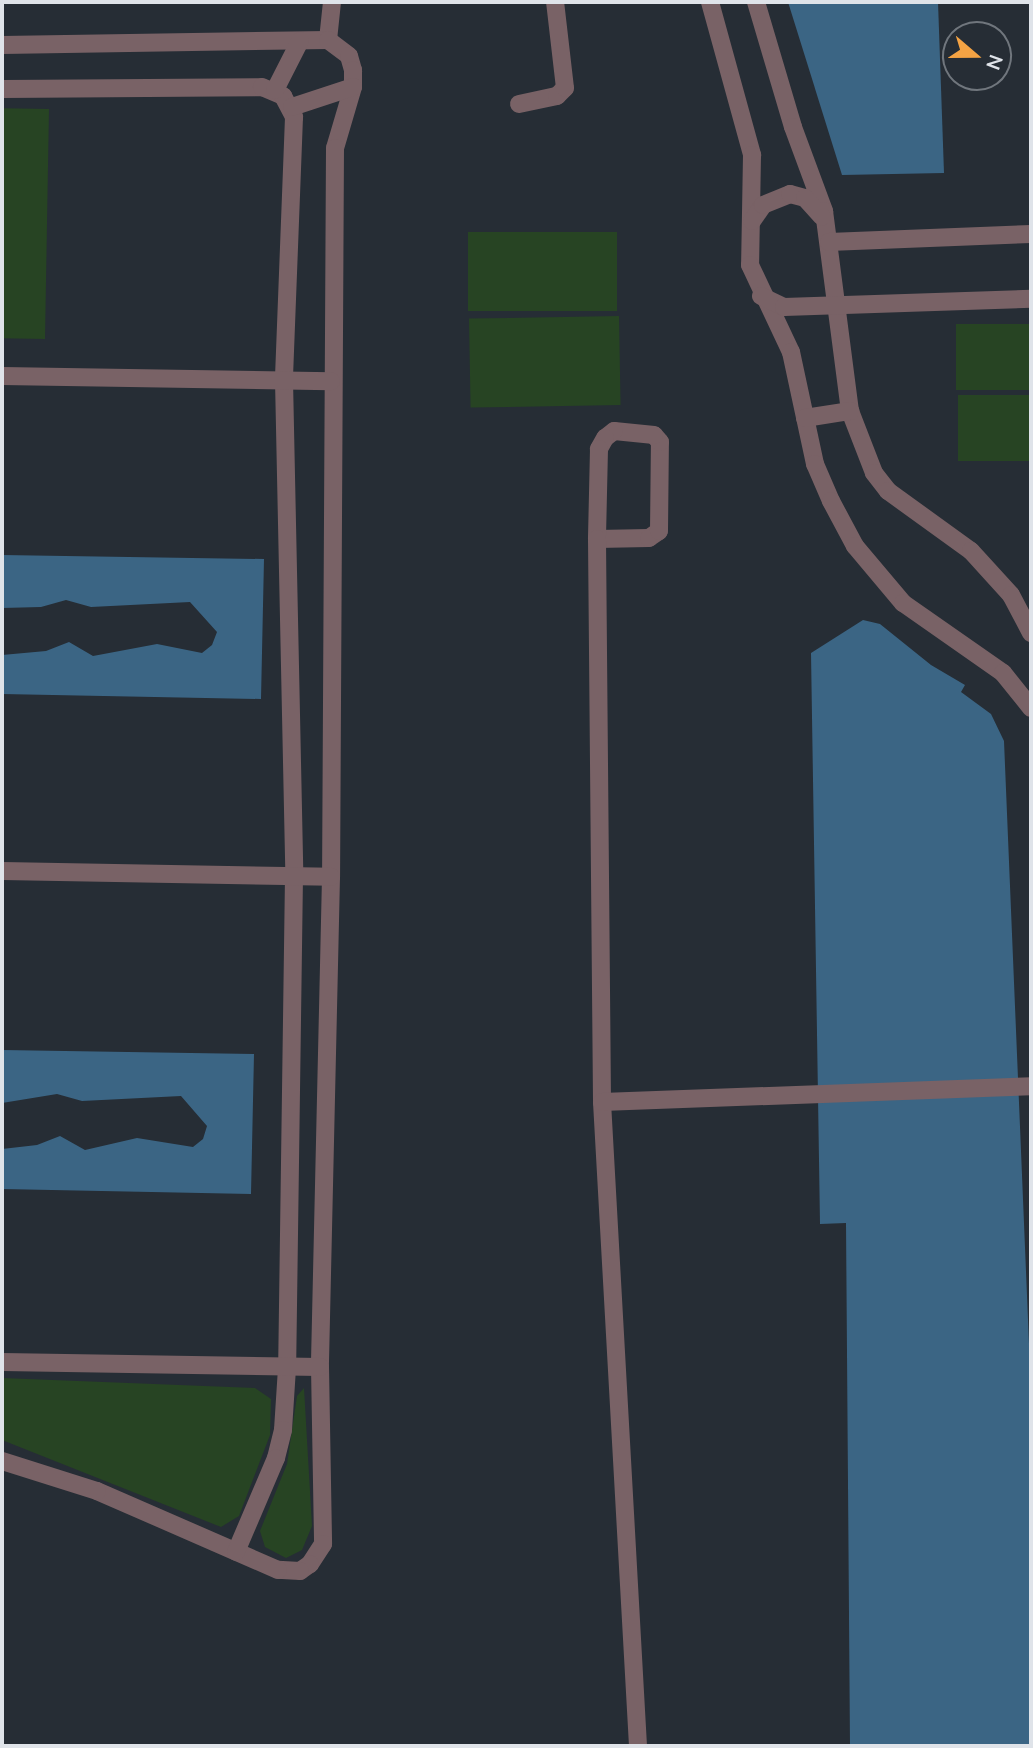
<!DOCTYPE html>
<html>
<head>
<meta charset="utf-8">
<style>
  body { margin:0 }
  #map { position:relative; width:1033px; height:1748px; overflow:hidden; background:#262d35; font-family:Mulish,sans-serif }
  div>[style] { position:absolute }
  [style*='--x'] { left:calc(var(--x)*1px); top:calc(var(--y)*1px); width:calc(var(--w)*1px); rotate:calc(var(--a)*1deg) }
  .green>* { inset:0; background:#274423; transform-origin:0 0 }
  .water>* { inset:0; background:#3b6584 }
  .street>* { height:18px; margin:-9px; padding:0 9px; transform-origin:9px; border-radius:9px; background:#796266 }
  span { translate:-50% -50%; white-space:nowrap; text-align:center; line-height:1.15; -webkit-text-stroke:5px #262d35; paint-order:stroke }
  .frame { position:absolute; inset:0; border:4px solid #dfe3e9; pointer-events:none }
  .north { position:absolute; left:942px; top:21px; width:70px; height:70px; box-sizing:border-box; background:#262d35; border:2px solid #70767d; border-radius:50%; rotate:110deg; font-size:19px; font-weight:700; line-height:28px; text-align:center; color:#dfe3e9 }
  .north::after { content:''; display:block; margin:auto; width:24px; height:32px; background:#f4a344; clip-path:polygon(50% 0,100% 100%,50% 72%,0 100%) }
</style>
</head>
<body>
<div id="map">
  <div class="green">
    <div style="left:49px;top:109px;width:230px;height:47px;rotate:91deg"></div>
    <div style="left:617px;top:232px;width:79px;height:149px;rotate:90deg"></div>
    <div style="left:619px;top:316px;width:89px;height:150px;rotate:89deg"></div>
    <div style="left:1031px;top:324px;width:66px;height:75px;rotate:90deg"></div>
    <div style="left:1031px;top:395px;width:66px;height:73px;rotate:90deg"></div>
    <div style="clip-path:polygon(2px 1378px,255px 1388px,271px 1399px,270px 1435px,239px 1516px,221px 1527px,2px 1440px)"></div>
    <div style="clip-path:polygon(304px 1388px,312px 1526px,302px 1550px,286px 1558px,265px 1547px,260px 1531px,287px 1464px,297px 1396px)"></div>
  </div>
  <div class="water">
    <div style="clip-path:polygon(788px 2px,938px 2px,944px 173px,842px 175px)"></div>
    <div style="clip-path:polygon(2px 555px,264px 559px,261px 699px,2px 694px,2px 655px,46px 651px,69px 642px,93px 656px,157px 644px,202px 653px,212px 645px,217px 632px,190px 602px,91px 607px,66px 600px,41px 607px,2px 608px)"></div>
    <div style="clip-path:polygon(863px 620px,880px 624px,931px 665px,965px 685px,961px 692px,991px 714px,1004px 741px,1031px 1392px,1031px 1746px,850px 1746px,846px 1223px,820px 1224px,811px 653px)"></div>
    <div style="clip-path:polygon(2px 1050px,254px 1054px,251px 1194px,2px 1189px,2px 1149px,37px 1145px,60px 1136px,85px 1150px,137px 1138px,193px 1147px,203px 1139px,207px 1126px,181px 1096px,82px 1101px,57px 1094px,2px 1103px)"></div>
  </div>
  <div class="street">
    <div style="--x:710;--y:2;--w:159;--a:74.6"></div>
    <div style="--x:752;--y:155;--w:110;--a:91"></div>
    <div style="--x:750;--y:265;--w:96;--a:64.8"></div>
    <div style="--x:791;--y:352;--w:115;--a:77.9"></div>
    <div style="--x:815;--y:464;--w:40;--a:66.6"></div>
    <div style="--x:831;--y:501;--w:51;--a:61.9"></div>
    <div style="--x:855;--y:546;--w:75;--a:49.9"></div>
    <div style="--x:903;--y:603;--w:122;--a:35"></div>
    <div style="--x:1003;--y:673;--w:45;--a:51.3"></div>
    <div style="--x:756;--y:2;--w:130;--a:73.5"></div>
    <div style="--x:793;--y:127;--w:90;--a:69.7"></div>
    <div style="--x:824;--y:211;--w:202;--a:82.6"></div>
    <div style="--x:850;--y:411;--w:66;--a:68.8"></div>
    <div style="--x:874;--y:473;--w:23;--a:52"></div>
    <div style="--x:888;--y:491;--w:102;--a:35.9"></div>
    <div style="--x:971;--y:551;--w:59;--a:47.7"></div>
    <div style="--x:1011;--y:595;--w:43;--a:62.2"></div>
    <div style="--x:328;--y:40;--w:38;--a:-84"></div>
    <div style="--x:2;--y:45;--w:326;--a:-0.9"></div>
    <div style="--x:328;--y:40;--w:26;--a:37"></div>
    <div style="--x:349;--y:56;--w:15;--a:74"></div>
    <div style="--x:353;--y:70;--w:17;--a:90"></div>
    <div style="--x:353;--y:87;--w:64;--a:106.4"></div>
    <div style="--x:335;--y:148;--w:729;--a:90.31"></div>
    <div style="--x:331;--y:877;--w:490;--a:91.3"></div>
    <div style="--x:320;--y:1367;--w:177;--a:89"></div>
    <div style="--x:323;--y:1544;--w:24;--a:123"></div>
    <div style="--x:310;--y:1564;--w:12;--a:145"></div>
    <div style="--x:300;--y:1571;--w:22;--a:-177"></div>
    <div style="--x:278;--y:1570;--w:197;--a:-156.4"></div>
    <div style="--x:97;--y:1491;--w:100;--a:-162.5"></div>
    <div style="--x:2;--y:89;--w:260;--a:-0.4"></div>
    <div style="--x:262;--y:87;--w:23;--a:23"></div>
    <div style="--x:283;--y:96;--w:24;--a:62"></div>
    <div style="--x:294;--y:117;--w:263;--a:92.2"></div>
    <div style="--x:284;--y:380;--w:496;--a:88.8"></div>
    <div style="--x:294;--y:876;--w:492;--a:90.8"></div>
    <div style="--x:287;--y:1368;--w:62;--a:93.7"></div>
    <div style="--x:283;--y:1430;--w:29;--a:104"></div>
    <div style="--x:276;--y:1458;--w:102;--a:113.1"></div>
    <div style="--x:275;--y:90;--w:55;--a:-63"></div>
    <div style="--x:519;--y:104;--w:39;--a:-12"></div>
    <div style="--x:557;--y:96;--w:11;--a:-45"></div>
    <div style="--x:565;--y:88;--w:87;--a:-96.6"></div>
    <div style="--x:292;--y:107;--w:64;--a:-18.2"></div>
    <div style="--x:752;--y:221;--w:19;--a:-55"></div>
    <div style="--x:763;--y:205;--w:29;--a:-22"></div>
    <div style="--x:790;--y:194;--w:16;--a:15"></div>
    <div style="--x:805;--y:198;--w:25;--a:48"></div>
    <div style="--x:829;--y:242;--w:202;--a:-2.3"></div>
    <div style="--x:761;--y:296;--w:25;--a:26"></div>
    <div style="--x:784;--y:307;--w:247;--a:-1.9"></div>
    <div style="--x:2;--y:376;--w:329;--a:0.9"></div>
    <div style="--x:805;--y:418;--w:46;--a:-8.8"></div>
    <div style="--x:597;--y:539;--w:52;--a:-1.1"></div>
    <div style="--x:649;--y:538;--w:12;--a:-35"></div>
    <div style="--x:659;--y:531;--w:89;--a:-89.4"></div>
    <div style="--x:660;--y:442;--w:9;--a:-131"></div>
    <div style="--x:654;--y:435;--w:40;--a:-174.3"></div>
    <div style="--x:614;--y:431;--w:11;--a:142"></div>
    <div style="--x:605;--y:438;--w:13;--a:119"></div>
    <div style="--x:599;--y:449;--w:90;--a:91.3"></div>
    <div style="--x:597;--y:539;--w:563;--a:89.49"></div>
    <div style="--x:602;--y:1102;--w:645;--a:86.8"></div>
    <div style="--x:2;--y:871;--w:329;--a:1"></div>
    <div style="--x:602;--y:1102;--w:429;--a:-2.1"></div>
    <div style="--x:2;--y:1362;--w:318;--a:0.9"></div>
  </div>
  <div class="frame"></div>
  <div class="north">N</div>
</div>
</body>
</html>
